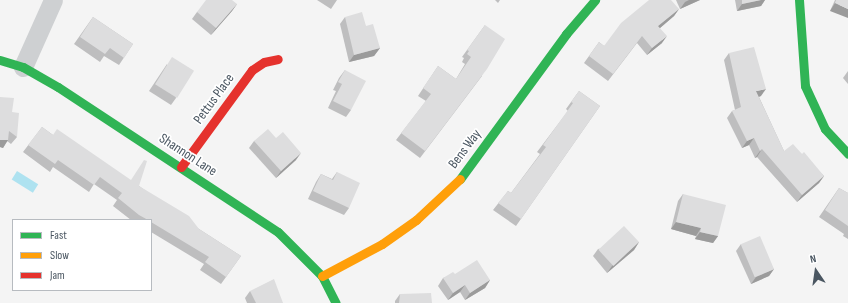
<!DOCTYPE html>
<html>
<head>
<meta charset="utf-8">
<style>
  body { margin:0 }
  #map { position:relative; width:848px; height:303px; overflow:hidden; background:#f4f4f4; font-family:"Sofia Sans Condensed",sans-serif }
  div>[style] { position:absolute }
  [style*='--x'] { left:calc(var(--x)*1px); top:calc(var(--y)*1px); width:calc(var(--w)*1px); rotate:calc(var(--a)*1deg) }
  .water>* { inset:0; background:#aee2f0; transform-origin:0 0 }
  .street>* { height:19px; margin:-9.5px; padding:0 9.5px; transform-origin:9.5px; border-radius:9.5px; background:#ced0d2 }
  .fast>* { height:9px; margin:-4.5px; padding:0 4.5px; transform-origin:4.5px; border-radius:4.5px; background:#30b455 }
  .slow>* { height:9px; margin:-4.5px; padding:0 4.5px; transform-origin:4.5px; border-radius:4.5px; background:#ff9f0a }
  .jam>* { height:9px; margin:-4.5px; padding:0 4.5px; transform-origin:4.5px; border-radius:4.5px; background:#e5322d }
  .wall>* { inset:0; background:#bebebf }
  .shaded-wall>* { inset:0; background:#9b9b9b }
  .building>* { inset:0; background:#ddddde; transform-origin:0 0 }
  span { translate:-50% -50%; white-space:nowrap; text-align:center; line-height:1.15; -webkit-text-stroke:3.5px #fff; paint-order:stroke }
  .street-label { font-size:14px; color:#4a5661 }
  .legend { position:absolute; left:12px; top:219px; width:140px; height:72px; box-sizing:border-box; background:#fff; border:1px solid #b7bbc0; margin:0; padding:5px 7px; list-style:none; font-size:12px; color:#4a5661 }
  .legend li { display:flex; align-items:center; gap:8px; height:20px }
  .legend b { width:20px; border:1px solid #b7bbc0 }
  .north { position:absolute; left:796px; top:251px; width:40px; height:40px; -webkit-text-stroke:3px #fff; paint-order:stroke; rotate:347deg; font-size:11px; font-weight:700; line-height:16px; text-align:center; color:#4a5661 }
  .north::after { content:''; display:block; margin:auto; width:14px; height:18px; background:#4a5661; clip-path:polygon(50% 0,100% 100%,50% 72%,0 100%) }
</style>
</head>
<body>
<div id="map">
  <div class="water">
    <div style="left:17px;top:171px;width:25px;height:10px;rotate:32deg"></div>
  </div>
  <div class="street">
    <div style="--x:23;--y:67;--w:73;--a:-65.9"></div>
  </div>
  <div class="fast">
    <div style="--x:799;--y:0;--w:86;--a:86"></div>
    <div style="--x:805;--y:86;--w:47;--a:65.1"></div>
    <div style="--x:825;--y:129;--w:34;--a:47"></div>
    <div style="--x:0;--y:60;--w:24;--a:17"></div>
    <div style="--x:23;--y:67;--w:40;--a:29.7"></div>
    <div style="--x:58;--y:87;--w:263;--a:33.4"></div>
    <div style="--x:278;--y:232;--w:62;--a:45"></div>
    <div style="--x:322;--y:276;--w:30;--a:63"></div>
    <div style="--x:460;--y:179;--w:180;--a:-53.8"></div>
    <div style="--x:566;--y:34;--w:45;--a:-49.5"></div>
  </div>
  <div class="slow">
    <div style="--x:322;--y:276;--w:68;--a:-28.1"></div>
    <div style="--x:382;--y:244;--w:42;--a:-35.2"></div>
    <div style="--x:416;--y:220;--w:60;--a:-43"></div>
  </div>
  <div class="jam">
    <div style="--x:181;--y:167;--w:120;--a:-53.8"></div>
    <div style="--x:252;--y:70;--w:14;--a:-34"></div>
    <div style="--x:264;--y:62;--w:14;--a:-12"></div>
  </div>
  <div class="wall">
    <div style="clip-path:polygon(317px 0,337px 0,331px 9px)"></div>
    <div style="clip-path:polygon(495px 0,500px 0,498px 3px)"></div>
    <div style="clip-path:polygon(676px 0,700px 0,680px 9px)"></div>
    <div style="clip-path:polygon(735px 0,765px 0,761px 6px,737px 11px)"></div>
    <div style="clip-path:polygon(835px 0,848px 0,830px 11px)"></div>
    <div style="clip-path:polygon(237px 4px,232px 11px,211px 35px,192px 19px,197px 12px)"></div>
    <div style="clip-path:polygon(679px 9px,674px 16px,660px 28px,662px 43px,647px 55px,637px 43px,608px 81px,584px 63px,599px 42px,604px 46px)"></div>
    <div style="clip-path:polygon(93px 17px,133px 44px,119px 65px,104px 56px,100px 62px,74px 44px)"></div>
    <div style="clip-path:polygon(345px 17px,366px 26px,380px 48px,374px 56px,349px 62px,340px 24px)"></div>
    <div style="clip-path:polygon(485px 25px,482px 76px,420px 158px,396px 140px,426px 101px,418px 96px,438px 66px,456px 79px,465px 64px,462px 62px,464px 58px,462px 57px)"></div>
    <div style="clip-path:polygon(729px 53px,761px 96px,759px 97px,784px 151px,802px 154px,824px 176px,819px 183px,797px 202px,757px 157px,755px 158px,749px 145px,742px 148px,727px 118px,732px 111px,735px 110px,724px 60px)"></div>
    <div style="clip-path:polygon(167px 64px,176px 98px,171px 105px,149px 91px)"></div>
    <div style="clip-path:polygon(345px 70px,351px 110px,346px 117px,328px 108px,336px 91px,333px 90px,339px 78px)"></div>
    <div style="clip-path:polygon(848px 71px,848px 84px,843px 78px)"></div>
    <div style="clip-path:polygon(579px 91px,600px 106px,516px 226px,493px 210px,508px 191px,511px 193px,540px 154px,537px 152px,568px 111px,566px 109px)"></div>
    <div style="clip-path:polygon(0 97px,12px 112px,17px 137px,11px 144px,7px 141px,3px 148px,0 147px)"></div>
    <div style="clip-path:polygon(42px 127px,53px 135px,139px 186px,199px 229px,241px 256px,221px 284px,200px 270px,204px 264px,151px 232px,151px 220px,131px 220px,113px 206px,117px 200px,94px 184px,89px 192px,53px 167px,50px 172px,23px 152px)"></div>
    <div style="clip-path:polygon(276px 138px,296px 160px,276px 178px,249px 148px,254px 141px)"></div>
    <div style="clip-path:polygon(337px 172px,349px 208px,344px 215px,308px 199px,316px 182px,321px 174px,332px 179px)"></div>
    <div style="clip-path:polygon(839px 188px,848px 193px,848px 239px,843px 236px,844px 234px,819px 217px)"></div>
    <div style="clip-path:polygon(683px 194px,718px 236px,713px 243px,695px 239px,696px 236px,671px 229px,678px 201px)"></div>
    <div style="clip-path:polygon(639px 242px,634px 250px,607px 273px,593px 256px,598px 249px)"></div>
    <div style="clip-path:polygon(741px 244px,774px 269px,769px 276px,751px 284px,736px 251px)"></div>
    <div style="clip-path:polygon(455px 274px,490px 280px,485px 288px,465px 300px,460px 292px,448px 300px,438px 286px,443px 278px)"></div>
    <div style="clip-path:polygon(250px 291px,283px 303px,247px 303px,245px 298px)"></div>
    <div style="clip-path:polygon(400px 294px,432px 303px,395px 303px,395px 301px)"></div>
  </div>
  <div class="shaded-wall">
    <div style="clip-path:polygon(689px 0,700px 0,680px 9px,685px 2px)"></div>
    <div style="clip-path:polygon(761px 0,765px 0,761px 6px,737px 11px,742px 4px)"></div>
    <div style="clip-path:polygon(835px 3px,848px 9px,848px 18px,830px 11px)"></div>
    <div style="clip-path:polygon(237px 4px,232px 11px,211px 35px,216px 28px)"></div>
    <div style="clip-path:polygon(679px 9px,674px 16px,653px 34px,658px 26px)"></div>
    <div style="clip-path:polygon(667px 36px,662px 43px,647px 55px,652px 48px)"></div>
    <div style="clip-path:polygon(380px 48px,374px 56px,349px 62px,354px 55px)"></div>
    <div style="clip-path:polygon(766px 89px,761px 96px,751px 99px,756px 91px)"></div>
    <div style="clip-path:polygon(754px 138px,749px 145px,742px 148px,747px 141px)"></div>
    <div style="clip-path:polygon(0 140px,8px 140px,3px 148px,0 147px)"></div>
    <div style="clip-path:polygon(762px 149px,757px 157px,755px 158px,760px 151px)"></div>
    <div style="clip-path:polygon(301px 153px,296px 160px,276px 178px,281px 171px)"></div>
    <div style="clip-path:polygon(824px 176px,819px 183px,797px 202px,802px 195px)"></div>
    <div style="clip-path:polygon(676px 222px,701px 228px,696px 236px,671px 229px)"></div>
    <div style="clip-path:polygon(700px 232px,718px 236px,713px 243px,695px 239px)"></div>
    <div style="clip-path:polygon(639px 242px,634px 250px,607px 273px,612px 266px)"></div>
    <div style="clip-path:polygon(774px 269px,769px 276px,751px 284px,756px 277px)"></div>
    <div style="clip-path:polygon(490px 280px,485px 288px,465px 300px,470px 293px)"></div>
    <div style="clip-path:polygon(465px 285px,460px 292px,448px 300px,453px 293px)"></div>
  </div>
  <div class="building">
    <div style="clip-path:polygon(206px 0,232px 0,237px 4px,216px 28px,197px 12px)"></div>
    <div style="clip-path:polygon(649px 0,671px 0,679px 9px,658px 26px,667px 36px,652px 48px,642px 36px,613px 74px,589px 56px,599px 42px,604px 46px,621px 23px)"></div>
    <div style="clip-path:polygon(742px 0,761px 0,742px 4px)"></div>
    <div style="clip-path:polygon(836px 0,848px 0,848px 9px,835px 3px)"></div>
    <div style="clip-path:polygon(362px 12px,366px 26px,373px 24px,380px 48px,354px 55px,345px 17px)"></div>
    <div style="clip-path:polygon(93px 17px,133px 44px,124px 58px,110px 48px,105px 54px,80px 37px)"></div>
    <div style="clip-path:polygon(485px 25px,505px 39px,487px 69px,425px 151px,401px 133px,431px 94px,423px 88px,438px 66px,456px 79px,471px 57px,467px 54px,469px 51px,467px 50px)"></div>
    <div style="clip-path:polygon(754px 47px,766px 89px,756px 91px,784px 151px,793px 144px,802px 154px,804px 152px,824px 176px,802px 195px,762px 149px,760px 151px,754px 138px,747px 141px,732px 111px,741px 107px,729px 53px)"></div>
    <div style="left:172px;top:57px;width:26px;height:32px;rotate:32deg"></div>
    <div style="clip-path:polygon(345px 70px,366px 81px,351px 110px,333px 101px,342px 84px,338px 82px)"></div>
    <div style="clip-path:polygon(579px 91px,600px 106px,521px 219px,498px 203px,508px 191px,511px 193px,546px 147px,543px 145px,573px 103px,571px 102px)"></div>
    <div style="clip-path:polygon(0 97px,14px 98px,12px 112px,19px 113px,17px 137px,9px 131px,8px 140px,0 140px)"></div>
    <div style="clip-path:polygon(42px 127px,53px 135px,57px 129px,131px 180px,144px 160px,147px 161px,139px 186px,189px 216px,199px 229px,241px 256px,226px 277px,205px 262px,209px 257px,151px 222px,151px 220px,148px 220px,139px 215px,118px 198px,122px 193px,100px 177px,94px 185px,58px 160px,55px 164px,28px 145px)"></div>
    <div style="clip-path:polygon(268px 129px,276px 138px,283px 132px,301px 153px,281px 171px,254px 141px)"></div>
    <div style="clip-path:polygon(337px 172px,360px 183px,349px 208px,313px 191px,321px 174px,333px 180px)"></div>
    <div style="clip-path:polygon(839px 188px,848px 193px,848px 226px,825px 210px)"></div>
    <div style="clip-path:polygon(683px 194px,726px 205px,718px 236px,700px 232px,701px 228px,676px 222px)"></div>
    <div style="left:624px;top:226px;width:22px;height:35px;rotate:47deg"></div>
    <div style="left:760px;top:236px;width:36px;height:21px;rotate:67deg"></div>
    <div style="clip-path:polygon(477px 260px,490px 280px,470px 293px,465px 285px,453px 293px,443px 278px,453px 272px,455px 274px)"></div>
    <div style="clip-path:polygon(274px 279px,283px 303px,256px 303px,250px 291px)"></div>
    <div style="clip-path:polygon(431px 293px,432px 303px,399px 303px,400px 294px)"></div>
  </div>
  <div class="street-label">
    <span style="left:214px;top:99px;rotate:-54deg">Pettus Place</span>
    <span style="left:465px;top:149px;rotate:-53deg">Bens Way</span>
    <span style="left:188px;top:155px;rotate:33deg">Shannon Lane</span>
  </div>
  <ul class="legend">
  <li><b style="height:5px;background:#30b455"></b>Fast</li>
  <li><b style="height:5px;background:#ff9f0a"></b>Slow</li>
  <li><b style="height:5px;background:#e5322d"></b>Jam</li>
  </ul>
  <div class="north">N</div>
</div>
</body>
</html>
